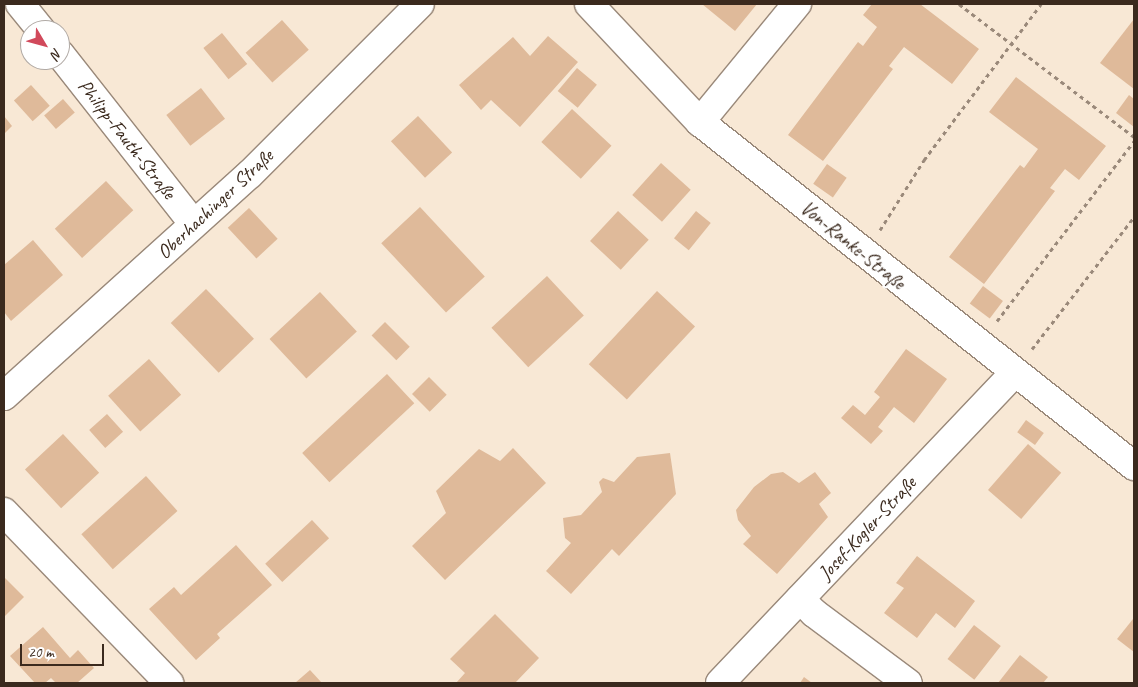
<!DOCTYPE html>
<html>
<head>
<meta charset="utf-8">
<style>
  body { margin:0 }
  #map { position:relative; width:1138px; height:687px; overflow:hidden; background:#f8e8d5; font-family:Caveat,sans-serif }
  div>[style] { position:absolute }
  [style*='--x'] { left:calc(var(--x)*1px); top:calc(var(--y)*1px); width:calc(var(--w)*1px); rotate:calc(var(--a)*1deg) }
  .building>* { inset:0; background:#dfba9a; transform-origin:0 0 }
  .path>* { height:3px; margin-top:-1.5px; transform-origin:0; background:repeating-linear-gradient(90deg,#9a897a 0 4px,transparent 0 8px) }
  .roads { filter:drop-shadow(1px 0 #9a897a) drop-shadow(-1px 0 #9a897a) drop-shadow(0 1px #9a897a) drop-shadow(0 -1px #9a897a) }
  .minor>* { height:28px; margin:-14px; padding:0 14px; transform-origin:14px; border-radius:14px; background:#fff }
  .major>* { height:28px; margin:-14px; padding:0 14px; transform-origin:14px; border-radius:14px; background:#fff }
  span { translate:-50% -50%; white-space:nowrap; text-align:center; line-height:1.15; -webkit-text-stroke:5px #fff; paint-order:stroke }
  .street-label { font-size:20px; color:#3b2a1e }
  .frame { position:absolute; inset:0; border:5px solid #3b2a1e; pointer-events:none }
  .north { position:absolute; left:20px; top:20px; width:50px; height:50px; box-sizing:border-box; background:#fff; border:1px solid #b1aaa5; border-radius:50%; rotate:127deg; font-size:14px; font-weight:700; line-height:20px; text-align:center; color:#3b2a1e }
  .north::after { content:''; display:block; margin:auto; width:18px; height:22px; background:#d1495b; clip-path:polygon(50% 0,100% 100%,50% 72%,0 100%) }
  .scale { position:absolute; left:20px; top:644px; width:84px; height:22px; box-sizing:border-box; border:2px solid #3b2a1e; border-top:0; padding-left:6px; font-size:15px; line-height:18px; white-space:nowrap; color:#3b2a1e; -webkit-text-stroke:4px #fff; paint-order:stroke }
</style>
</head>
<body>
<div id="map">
  <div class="building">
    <div style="clip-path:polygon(702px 4px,757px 4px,735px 31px)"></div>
    <div style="clip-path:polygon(872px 4px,920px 4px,979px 49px,952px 84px,904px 47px,889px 66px,893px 69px,823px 161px,788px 135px,858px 42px,863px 46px,877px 27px,863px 15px)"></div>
    <div style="clip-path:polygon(1134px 19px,1134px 89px,1100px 63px)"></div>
    <div style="left:282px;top:20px;width:40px;height:49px;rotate:48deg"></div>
    <div style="left:222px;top:33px;width:40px;height:24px;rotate:51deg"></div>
    <div style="clip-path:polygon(548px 36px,578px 62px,520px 127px,491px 100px,481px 110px,459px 85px,513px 37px,530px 56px)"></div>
    <div style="left:577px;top:68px;width:26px;height:30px;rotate:40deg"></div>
    <div style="clip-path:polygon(1016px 77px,1106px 146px,1079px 180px,1065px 169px,1050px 188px,1055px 191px,984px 284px,949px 257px,1020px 165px,1024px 168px,1038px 149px,989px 112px)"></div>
    <div style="left:31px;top:85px;width:28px;height:23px;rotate:48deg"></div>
    <div style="left:201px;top:88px;width:39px;height:44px;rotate:52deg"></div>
    <div style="clip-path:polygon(1129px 95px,1134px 99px,1134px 127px,1116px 113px)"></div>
    <div style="left:63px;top:99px;width:18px;height:25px;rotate:49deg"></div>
    <div style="left:572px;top:109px;width:54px;height:45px;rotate:43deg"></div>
    <div style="clip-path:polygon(4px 116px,12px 126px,4px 134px)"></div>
    <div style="left:418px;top:116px;width:50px;height:37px;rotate:47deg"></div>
    <div style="left:661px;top:163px;width:40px;height:43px;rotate:42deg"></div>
    <div style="left:827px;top:164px;width:24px;height:24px;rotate:35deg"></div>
    <div style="left:106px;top:181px;width:40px;height:70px;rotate:47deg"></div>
    <div style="left:420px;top:207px;width:95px;height:53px;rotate:47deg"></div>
    <div style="left:249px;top:208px;width:42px;height:29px;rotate:47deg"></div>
    <div style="left:618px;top:211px;width:42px;height:41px;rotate:43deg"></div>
    <div style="left:696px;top:211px;width:19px;height:35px;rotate:39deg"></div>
    <div style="clip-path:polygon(33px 240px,63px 275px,11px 321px,4px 312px,4px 265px)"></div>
    <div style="left:547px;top:276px;width:54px;height:76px;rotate:47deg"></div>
    <div style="left:983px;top:286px;width:25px;height:22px;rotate:37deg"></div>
    <div style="left:206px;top:289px;width:69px;height:49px;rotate:46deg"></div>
    <div style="left:657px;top:291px;width:52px;height:100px;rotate:43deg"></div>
    <div style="left:320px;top:292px;width:54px;height:69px;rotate:47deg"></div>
    <div style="left:385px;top:322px;width:35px;height:19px;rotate:45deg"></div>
    <div style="clip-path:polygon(906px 349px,947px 379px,914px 423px,894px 407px,878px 427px,883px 431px,871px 444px,841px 418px,853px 405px,865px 415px,880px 397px,874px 392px)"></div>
    <div style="left:149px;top:359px;width:48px;height:55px;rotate:48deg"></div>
    <div style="left:387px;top:374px;width:40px;height:116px;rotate:47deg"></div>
    <div style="left:429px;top:377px;width:25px;height:24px;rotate:45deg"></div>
    <div style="left:107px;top:414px;width:24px;height:24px;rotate:48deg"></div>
    <div style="left:1026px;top:420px;width:22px;height:15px;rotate:36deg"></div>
    <div style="left:63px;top:434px;width:53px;height:52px;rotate:47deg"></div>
    <div style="left:1028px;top:444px;width:44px;height:61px;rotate:41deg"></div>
    <div style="clip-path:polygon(513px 448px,546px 483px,445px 580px,412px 546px,446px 513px,436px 491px,479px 449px,500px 461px)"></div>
    <div style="clip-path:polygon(670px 453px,676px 494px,619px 556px,612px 549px,571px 594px,546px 571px,571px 543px,565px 538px,563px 518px,581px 515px,602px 492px,599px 482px,603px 478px,614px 482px,637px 457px)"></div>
    <div style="clip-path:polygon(783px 472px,799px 483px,815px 472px,831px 493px,819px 504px,828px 517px,777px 574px,743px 544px,751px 536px,738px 520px,736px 510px,754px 487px,771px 474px)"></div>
    <div style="left:146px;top:476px;width:47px;height:87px;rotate:48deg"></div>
    <div style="left:312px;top:520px;width:25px;height:64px;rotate:47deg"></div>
    <div style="clip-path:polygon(236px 545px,272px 585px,217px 634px,220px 638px,196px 660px,149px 609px,174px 587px,181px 595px)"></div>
    <div style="clip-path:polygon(917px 556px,975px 601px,955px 628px,936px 613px,917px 638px,884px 613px,904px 588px,896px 583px)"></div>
    <div style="clip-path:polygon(4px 577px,24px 597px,4px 617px)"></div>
    <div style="clip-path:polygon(495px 614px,539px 658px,515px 683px,456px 683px,465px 673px,450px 659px)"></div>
    <div style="clip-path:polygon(1133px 619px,1134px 620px,1134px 652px,1117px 639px)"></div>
    <div style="left:974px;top:625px;width:34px;height:43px;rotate:38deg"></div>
    <div style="clip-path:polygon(43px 627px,70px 658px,78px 650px,94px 668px,77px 683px,56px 683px,51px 678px,45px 683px,35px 683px,10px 656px)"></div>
    <div style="clip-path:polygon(1020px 655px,1048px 677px,1043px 683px,998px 683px)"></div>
    <div style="clip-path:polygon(310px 670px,322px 683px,295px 683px)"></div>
    <div style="clip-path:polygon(804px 677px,812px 683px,800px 683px)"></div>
  </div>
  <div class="path">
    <div style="--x:959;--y:4;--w:220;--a:37.2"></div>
    <div style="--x:880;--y:230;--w:83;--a:-57.8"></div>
    <div style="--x:924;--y:160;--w:195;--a:-53.1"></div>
    <div style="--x:997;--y:321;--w:226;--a:-52.7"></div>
    <div style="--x:1032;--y:349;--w:167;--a:-52.3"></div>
  </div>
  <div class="roads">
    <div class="minor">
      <div style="--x:20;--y:4;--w:33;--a:51"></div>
      <div style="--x:589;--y:4;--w:162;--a:46.8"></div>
      <div style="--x:700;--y:122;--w:554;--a:38.4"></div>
      <div style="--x:60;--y:54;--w:216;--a:51.8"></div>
      <div style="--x:700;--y:122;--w:153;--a:-50.6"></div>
      <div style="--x:4;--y:512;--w:238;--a:46"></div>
      <div style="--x:800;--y:599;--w:20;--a:45"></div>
      <div style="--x:814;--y:613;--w:117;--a:36.7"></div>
      <div style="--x:720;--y:683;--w:427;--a:-46.5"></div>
    </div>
    <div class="major">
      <div style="--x:4;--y:396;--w:331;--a:-42.1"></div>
      <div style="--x:250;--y:174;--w:240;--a:-45"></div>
    </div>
  </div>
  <div class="street-label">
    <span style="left:127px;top:139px;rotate:52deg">Philipp-Fauth-Straße</span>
    <span style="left:215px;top:204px;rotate:-43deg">Oberhachinger Straße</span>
    <span style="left:853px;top:245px;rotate:39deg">Von-Ranke-Straße</span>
    <span style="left:867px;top:528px;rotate:-47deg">Josef-Kogler-Straße</span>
  </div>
  <div class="frame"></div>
  <div class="north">N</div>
  <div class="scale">20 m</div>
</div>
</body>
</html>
